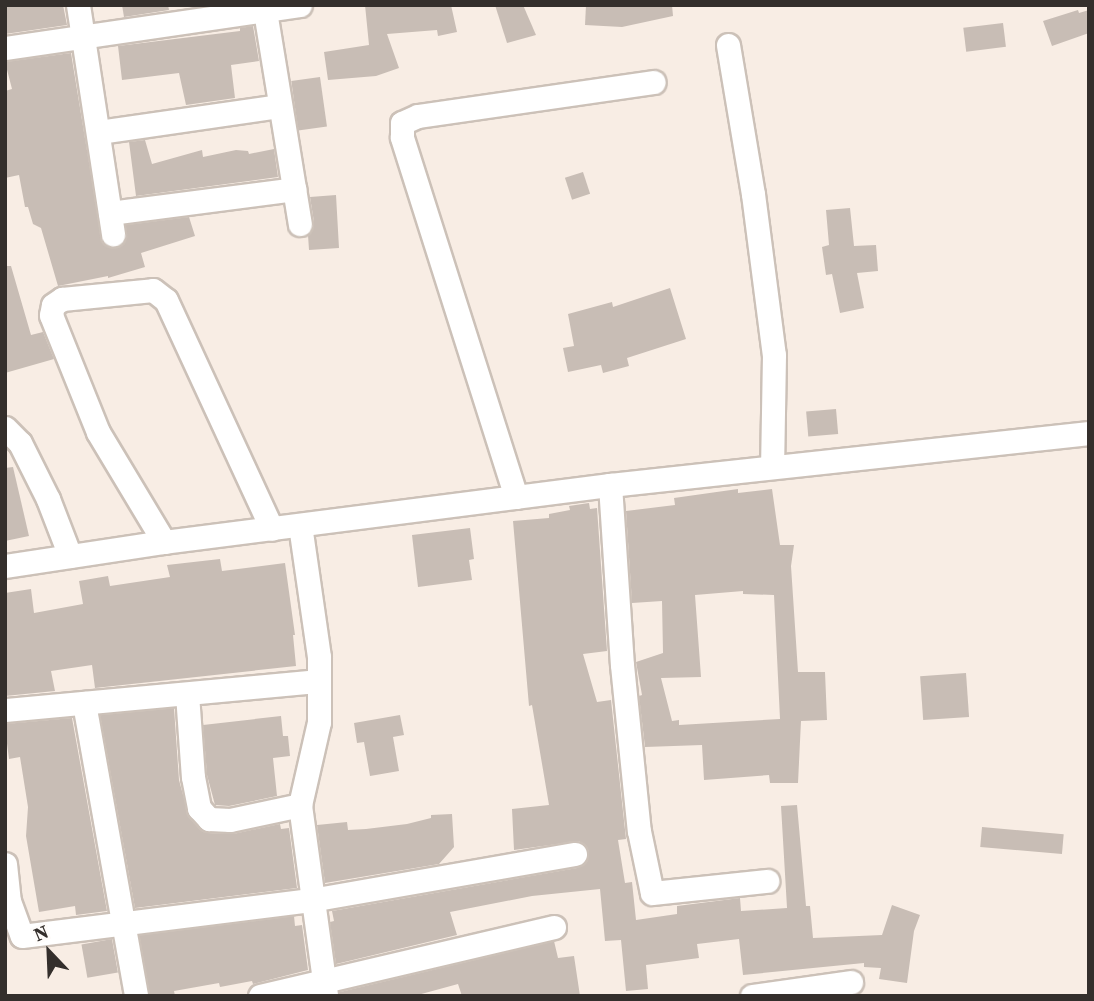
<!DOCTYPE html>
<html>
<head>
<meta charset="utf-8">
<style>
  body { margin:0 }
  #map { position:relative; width:1094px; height:1001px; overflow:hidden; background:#f8ede4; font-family:"Source Serif 4",serif }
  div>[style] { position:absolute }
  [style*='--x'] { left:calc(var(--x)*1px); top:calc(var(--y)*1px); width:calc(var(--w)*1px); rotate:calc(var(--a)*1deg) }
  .building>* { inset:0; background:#c8bdb5; transform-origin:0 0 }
  .roads { filter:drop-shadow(2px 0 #ccc1b8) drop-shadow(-2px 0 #ccc1b8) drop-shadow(0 2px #ccc1b8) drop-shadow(0 -2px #ccc1b8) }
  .minor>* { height:23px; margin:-11.5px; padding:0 11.5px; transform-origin:11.5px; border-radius:11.5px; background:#fff }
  span { translate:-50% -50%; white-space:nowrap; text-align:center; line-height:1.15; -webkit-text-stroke:6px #fefcfa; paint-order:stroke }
  .frame { position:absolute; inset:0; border:7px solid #342f2c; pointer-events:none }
  .north { position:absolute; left:14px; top:917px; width:70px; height:70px; -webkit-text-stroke:5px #fefcfa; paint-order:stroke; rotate:337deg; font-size:19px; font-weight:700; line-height:28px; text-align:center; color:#342f2c }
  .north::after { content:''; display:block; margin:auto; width:24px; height:32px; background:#342f2c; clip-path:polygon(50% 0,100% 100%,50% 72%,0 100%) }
</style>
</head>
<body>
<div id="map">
  <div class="building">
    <div style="clip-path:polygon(5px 5px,63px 5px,67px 25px,5px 34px)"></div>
    <div style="clip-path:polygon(122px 5px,168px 5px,169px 10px,124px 17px)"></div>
    <div style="clip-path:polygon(365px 5px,451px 5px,457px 32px,438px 36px,437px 30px,387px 34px,399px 68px,376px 76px,328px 80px,324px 52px,369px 45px)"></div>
    <div style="clip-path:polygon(495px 5px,523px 5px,536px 35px,507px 43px)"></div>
    <div style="clip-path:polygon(586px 5px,672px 5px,673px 16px,622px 27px,585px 25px)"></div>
    <div style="clip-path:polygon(1078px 10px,1079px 13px,1089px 10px,1089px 33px,1052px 46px,1043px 21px)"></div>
    <div style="left:1003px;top:23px;width:24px;height:40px;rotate:83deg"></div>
    <div style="clip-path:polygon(253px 26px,259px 61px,231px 65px,235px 98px,186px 105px,179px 73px,122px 80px,118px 46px,240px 31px,240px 28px)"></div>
    <div style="clip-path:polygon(71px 53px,102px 242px,109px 247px,121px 245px,126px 238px,126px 225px,189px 217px,195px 236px,141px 253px,145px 267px,108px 278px,108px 276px,58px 286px,41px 228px,33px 224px,28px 207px,25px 207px,19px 175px,5px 178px,5px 91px,12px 89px,5px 62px)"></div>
    <div style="left:320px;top:77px;width:50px;height:29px;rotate:82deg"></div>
    <div style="clip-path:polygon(145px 140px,152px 164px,202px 150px,203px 157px,236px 150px,248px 151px,249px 154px,274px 149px,278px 177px,136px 196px,129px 142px)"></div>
    <div style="left:583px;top:172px;width:23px;height:19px;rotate:72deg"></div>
    <div style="clip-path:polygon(336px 195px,339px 248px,309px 250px,308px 235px,314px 222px,310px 197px)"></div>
    <div style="clip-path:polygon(850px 208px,854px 246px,876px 245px,878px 271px,857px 273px,864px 308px,840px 313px,832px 274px,826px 275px,822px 247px,829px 245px,826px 210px)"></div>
    <div style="clip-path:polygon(5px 266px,11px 266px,31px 335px,43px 332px,54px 359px,5px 373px)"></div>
    <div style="clip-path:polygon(670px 288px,686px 339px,627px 358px,629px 366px,603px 373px,601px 365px,568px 372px,563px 348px,574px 346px,568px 314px,612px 302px,613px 307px)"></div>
    <div style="left:836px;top:409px;width:25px;height:30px;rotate:85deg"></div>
    <div style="clip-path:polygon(13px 467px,29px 536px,5px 541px,5px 468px)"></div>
    <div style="clip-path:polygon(evenodd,738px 489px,738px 493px,772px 489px,780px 545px,794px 545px,791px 566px,798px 672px,825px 672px,827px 720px,801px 721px,798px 783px,770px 783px,769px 775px,704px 780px,702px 745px,645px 747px,639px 696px,642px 695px,636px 662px,663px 653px,662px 601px,632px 603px,626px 511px,675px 505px,674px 498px,738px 489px,743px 591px,743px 594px,774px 595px,780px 719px,679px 725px,679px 720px,672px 721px,661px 678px,701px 677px,695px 595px,743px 591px)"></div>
    <div style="clip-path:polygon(589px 503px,590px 509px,597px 508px,607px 651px,583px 654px,597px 702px,611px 700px,626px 839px,618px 840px,625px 883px,632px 882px,636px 920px,677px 914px,677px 906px,740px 898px,741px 911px,787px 908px,781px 806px,797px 805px,806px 906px,810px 906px,813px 938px,882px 935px,892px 905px,920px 915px,914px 931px,907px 983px,879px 979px,881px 968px,864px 967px,864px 963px,743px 975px,739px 939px,697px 944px,699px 958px,646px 965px,648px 989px,626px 991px,621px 940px,605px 941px,600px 889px,532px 896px,450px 912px,457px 935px,336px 964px,330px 922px,334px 921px,332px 911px,577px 868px,588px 859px,589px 851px,579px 841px,514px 850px,512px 809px,549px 805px,532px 705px,529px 706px,513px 521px,549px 518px,549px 514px,570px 510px,569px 506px)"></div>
    <div style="clip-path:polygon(470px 528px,474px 559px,469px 560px,472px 580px,418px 587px,412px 535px)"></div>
    <div style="clip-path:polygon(220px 559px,222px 571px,285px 563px,295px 635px,293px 635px,296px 666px,95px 688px,92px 665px,51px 671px,55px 691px,5px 696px,5px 593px,31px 589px,34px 613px,83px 604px,79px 581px,108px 576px,110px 586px,170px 577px,167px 565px)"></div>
    <div style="left:966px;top:673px;width:44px;height:46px;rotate:86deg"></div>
    <div style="clip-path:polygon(174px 708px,179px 780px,189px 817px,208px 833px,233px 834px,280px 824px,281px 829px,289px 828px,297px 888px,135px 908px,100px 715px)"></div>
    <div style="clip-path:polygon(400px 715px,404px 735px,393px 737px,399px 771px,370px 776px,364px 742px,357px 743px,354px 723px)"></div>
    <div style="clip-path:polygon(281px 716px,283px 736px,288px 736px,290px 756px,273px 758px,277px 796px,229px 806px,215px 805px,207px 775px,203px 725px)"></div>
    <div style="clip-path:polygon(72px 718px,107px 911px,76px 915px,75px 906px,39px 912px,26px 836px,28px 807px,20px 757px,9px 759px,5px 728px,5px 724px)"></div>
    <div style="clip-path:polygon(452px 814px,454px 847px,439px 864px,325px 883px,317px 825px,347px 822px,348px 830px,366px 829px,407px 824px,431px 818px,431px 815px)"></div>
    <div style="left:982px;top:827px;width:82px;height:20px;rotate:5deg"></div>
    <div style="clip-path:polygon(294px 916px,295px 926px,302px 925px,308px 970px,253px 984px,252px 981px,220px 987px,219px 983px,174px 991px,175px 996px,150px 996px,139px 935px)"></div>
    <div style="left:112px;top:939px;width:34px;height:31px;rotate:80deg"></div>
    <div style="clip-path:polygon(554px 941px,558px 958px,574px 956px,580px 996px,462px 996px,458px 984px,414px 996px,340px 996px,340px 992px)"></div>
  </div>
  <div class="roads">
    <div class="minor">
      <div style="--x:78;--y:5;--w:232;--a:81.3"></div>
      <div style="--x:264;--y:5;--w:222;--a:80.7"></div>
      <div style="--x:728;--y:45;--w:151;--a:80.5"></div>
      <div style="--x:753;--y:194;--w:162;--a:82.6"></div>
      <div style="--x:774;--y:355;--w:112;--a:91"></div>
      <div style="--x:5;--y:48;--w:298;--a:-8.3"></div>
      <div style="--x:99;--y:132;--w:183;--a:-8.2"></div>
      <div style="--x:110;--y:213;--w:186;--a:-7.4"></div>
      <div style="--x:5;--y:428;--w:21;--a:45"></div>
      <div style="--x:20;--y:443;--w:63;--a:63.4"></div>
      <div style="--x:48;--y:499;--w:61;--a:68.9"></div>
      <div style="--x:610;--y:485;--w:180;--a:86.2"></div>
      <div style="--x:622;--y:665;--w:167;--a:84.2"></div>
      <div style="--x:639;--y:831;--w:63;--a:78.2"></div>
      <div style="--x:652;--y:893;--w:116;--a:-6"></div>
      <div style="--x:516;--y:497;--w:378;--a:-107.6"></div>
      <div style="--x:402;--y:137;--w:14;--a:-90"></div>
      <div style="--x:402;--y:123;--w:17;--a:-24"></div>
      <div style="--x:418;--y:116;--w:238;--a:-8.2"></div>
      <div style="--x:300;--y:525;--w:133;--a:81.8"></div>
      <div style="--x:319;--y:657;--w:65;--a:90"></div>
      <div style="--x:319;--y:722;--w:85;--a:102.9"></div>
      <div style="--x:300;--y:805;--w:193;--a:82.2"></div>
      <div style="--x:164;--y:542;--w:128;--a:-121"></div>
      <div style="--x:98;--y:432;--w:126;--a:-111.9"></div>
      <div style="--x:51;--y:315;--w:10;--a:-79"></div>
      <div style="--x:53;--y:305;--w:11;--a:-34"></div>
      <div style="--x:62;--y:299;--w:91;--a:-5.6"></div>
      <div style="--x:153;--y:290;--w:16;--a:38"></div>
      <div style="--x:166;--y:300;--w:252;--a:65.2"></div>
      <div style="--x:5;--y:566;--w:161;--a:-8.6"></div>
      <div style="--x:164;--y:542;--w:450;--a:-7.3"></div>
      <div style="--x:610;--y:485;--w:482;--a:-6.2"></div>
      <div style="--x:187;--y:694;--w:83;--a:85.9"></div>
      <div style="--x:193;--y:777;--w:32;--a:79"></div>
      <div style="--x:199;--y:808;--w:15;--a:48"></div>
      <div style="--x:209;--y:819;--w:21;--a:3"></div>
      <div style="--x:230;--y:820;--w:72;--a:-12.1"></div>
      <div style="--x:84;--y:703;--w:298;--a:79.9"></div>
      <div style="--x:5;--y:710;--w:315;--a:-5.3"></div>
      <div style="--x:5;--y:864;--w:37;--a:84"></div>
      <div style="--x:9;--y:901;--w:37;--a:70"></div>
      <div style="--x:22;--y:936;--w:291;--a:-7.1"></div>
      <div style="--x:311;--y:900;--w:268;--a:-9.9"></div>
      <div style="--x:260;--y:996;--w:302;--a:-13.2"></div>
      <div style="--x:752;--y:996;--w:100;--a:-8"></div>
    </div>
  </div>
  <div class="frame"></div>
  <div class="north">N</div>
</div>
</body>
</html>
